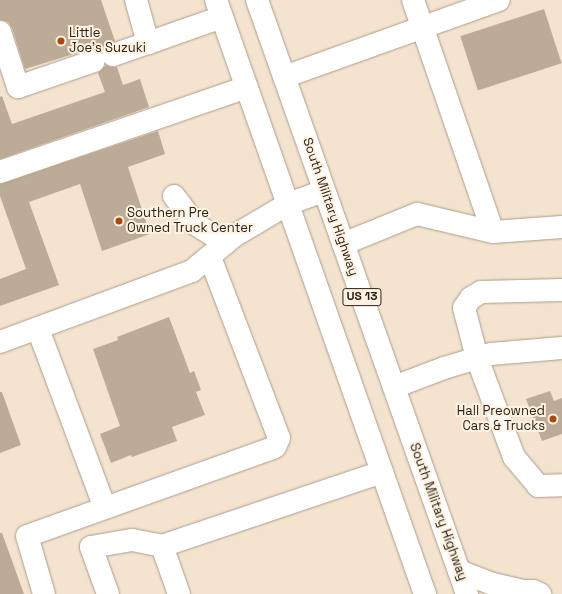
<!DOCTYPE html>
<html>
<head>
<meta charset="utf-8">
<style>
	body { margin:0 }
	#map { position:relative; width:562px; height:594px; overflow:hidden; background:#f4e4cf; font-family:"Space Grotesk",sans-serif }
	div>[style] { position:absolute }
	[style*='--x'] { left:calc(var(--x)*1px); top:calc(var(--y)*1px); width:calc(var(--w)*1px); rotate:calc(var(--a)*1deg) }
	.building>* { inset:0; background:#bcac97; transform-origin:0 0 }
	.roads { filter:drop-shadow(0 0 1px #ac9d89) drop-shadow(0 0 1px #ac9d89) }
	.minor>* { height:22px; margin:-11px; padding:0 11px; transform-origin:11px; border-radius:11px; background:#fff }
	.major>* { height:22px; margin:-11px; padding:0 11px; transform-origin:11px; border-radius:11px; background:#fff }
	.dots>* { width:11px; height:11px; translate:-50% -50%; box-sizing:border-box; border:2px solid #fff2e1; border-radius:50% }
	span { translate:-50% -50%; white-space:nowrap; text-align:center; line-height:1.15; -webkit-text-stroke:4px #fff2e1; paint-order:stroke }
	.shield-label span { padding:1px 3px; background:#fff2e1; border:1px solid; border-radius:3px; -webkit-text-stroke-width:0 }
	.shield-label { font-size:12px; color:#29231b; font-weight:700 }
	.poi-label { font-size:13px; color:#29231b }
	.left { translate:0 -50%; text-align:left }
	.right { translate:-100% -50%; text-align:right }
	.street-label { font-size:13px; color:#29231b }
</style>
</head>
<body>
<div id="map">
	<div class="building">
		<i style="clip-path:polygon(0 0,101px 0,115px 41px,104px 47px,101px 51px,96px 49px,90px 49px,25px 69px,12px 28px,8px 22px,0 20px)"></i>
		<i style="left:544px;top:9px;width:57px;height:88px;rotate:72deg"></i>
		<i style="clip-path:polygon(106px 65px,111px 67px,117px 67px,123px 85px,140px 79px,149px 107px,0 159px,0 97px,2px 96px,12px 124px,105px 92px,98px 73px)"></i>
		<i style="clip-path:polygon(158px 131px,165px 154px,128px 167px,150px 234px,102px 251px,80px 184px,29px 202px,59px 285px,0 306px,0 279px,26px 269px,0 196px,0 184px)"></i>
		<i style="clip-path:polygon(169px 317px,190px 373px,194px 371px,201px 390px,196px 392px,205px 415px,172px 427px,177px 441px,132px 457px,131px 455px,111px 463px,100px 434px,120px 426px,93px 349px,118px 340px,117px 337px)"></i>
		<i style="clip-path:polygon(550px 391px,554px 401px,562px 398px,562px 434px,542px 441px,526px 399px)"></i>
		<i style="clip-path:polygon(0 392px,2px 392px,21px 445px,0 453px)"></i>
		<i style="clip-path:polygon(0 533px,2px 533px,24px 594px,0 594px)"></i>
	</div>
	<div class="roads">
		<div class="minor">
			<i style="--x:136;--y:0;--w:45;--a:74.4"></i>
			<i style="--x:148;--y:43;--w:78;--a:-19.4"></i>
			<i style="--x:413;--y:0;--w:245;--a:71"></i>
			<i style="--x:0;--y:32;--w:58;--a:71.9"></i>
			<i style="--x:18;--y:87;--w:80;--a:-18.9"></i>
			<i style="--x:113;--y:55;--w:37;--a:-19"></i>
			<i style="--x:284;--y:77;--w:228;--a:-19.7"></i>
			<i style="--x:0;--y:172;--w:261;--a:-19"></i>
			<i style="--x:174;--y:196;--w:35;--a:53"></i>
			<i style="--x:195;--y:224;--w:36;--a:32"></i>
			<i style="--x:343;--y:244;--w:80;--a:-22.1"></i>
			<i style="--x:417;--y:214;--w:78;--a:13.3"></i>
			<i style="--x:493;--y:232;--w:69;--a:-4.1"></i>
			<i style="--x:562;--y:290;--w:81;--a:178.6"></i>
			<i style="--x:481;--y:292;--w:12;--a:149"></i>
			<i style="--x:471;--y:298;--w:12;--a:125"></i>
			<i style="--x:464;--y:308;--w:52;--a:75.4"></i>
			<i style="--x:477;--y:358;--w:106;--a:69.5"></i>
			<i style="--x:514;--y:457;--w:38;--a:50"></i>
			<i style="--x:538;--y:486;--w:24;--a:-2"></i>
			<i style="--x:38;--y:329;--w:191;--a:69.5"></i>
			<i style="--x:0;--y:342;--w:205;--a:-20.3"></i>
			<i style="--x:192;--y:271;--w:55;--a:-39.8"></i>
			<i style="--x:234;--y:236;--w:63;--a:-30.7"></i>
			<i style="--x:288;--y:204;--w:38;--a:-20"></i>
			<i style="--x:394;--y:387;--w:53;--a:-20.8"></i>
			<i style="--x:444;--y:368;--w:49;--a:-16.6"></i>
			<i style="--x:491;--y:354;--w:71;--a:-4.8"></i>
			<i style="--x:162;--y:546;--w:51;--a:70.5"></i>
			<i style="--x:459;--y:571;--w:36;--a:21"></i>
			<i style="--x:493;--y:584;--w:31;--a:13"></i>
			<i style="--x:523;--y:591;--w:10;--a:0"></i>
			<i style="--x:533;--y:591;--w:8;--a:23"></i>
			<i style="--x:44;--y:594;--w:60;--a:-106.3"></i>
			<i style="--x:27;--y:536;--w:263;--a:-19.7"></i>
			<i style="--x:275;--y:447;--w:10;--a:-66"></i>
			<i style="--x:279;--y:438;--w:194;--a:-110.9"></i>
			<i style="--x:108;--y:594;--w:50;--a:-109.9"></i>
			<i style="--x:91;--y:547;--w:42;--a:-9.7"></i>
			<i style="--x:132;--y:540;--w:31;--a:11"></i>
			<i style="--x:162;--y:546;--w:232;--a:-18.6"></i>
		</div>
		<div class="major">
			<i style="--x:216;--y:0;--w:630;--a:70.62"></i>
			<i style="--x:257;--y:0;--w:630;--a:70.53"></i>
		</div>
	</div>
	<div class="dots">
		<i style="left:61px;top:41px;background:#ab4711"></i>
		<i style="left:119px;top:221px;background:#ab4711"></i>
		<i style="left:553px;top:419px;background:#ab4711"></i>
	</div>
	<div class="shield-label">
		<span style="left:362px;top:297px">US 13</span>
	</div>
	<div class="poi-label">
		<span class="left" style="left:69px;top:41px">Little<br>Joe's Suzuki</span>
		<span class="left" style="left:127px;top:221px">Southern Pre<br>Owned Truck Center</span>
		<span class="right" style="left:545px;top:419px">Hall Preowned<br>Cars &amp; Trucks</span>
	</div>
	<div class="street-label">
		<span style="left:330px;top:207px;rotate:71deg">South Military Highway</span>
		<span style="left:438px;top:512px;rotate:70deg">South Military Highway</span>
	</div>
</div>
</body>
</html>
